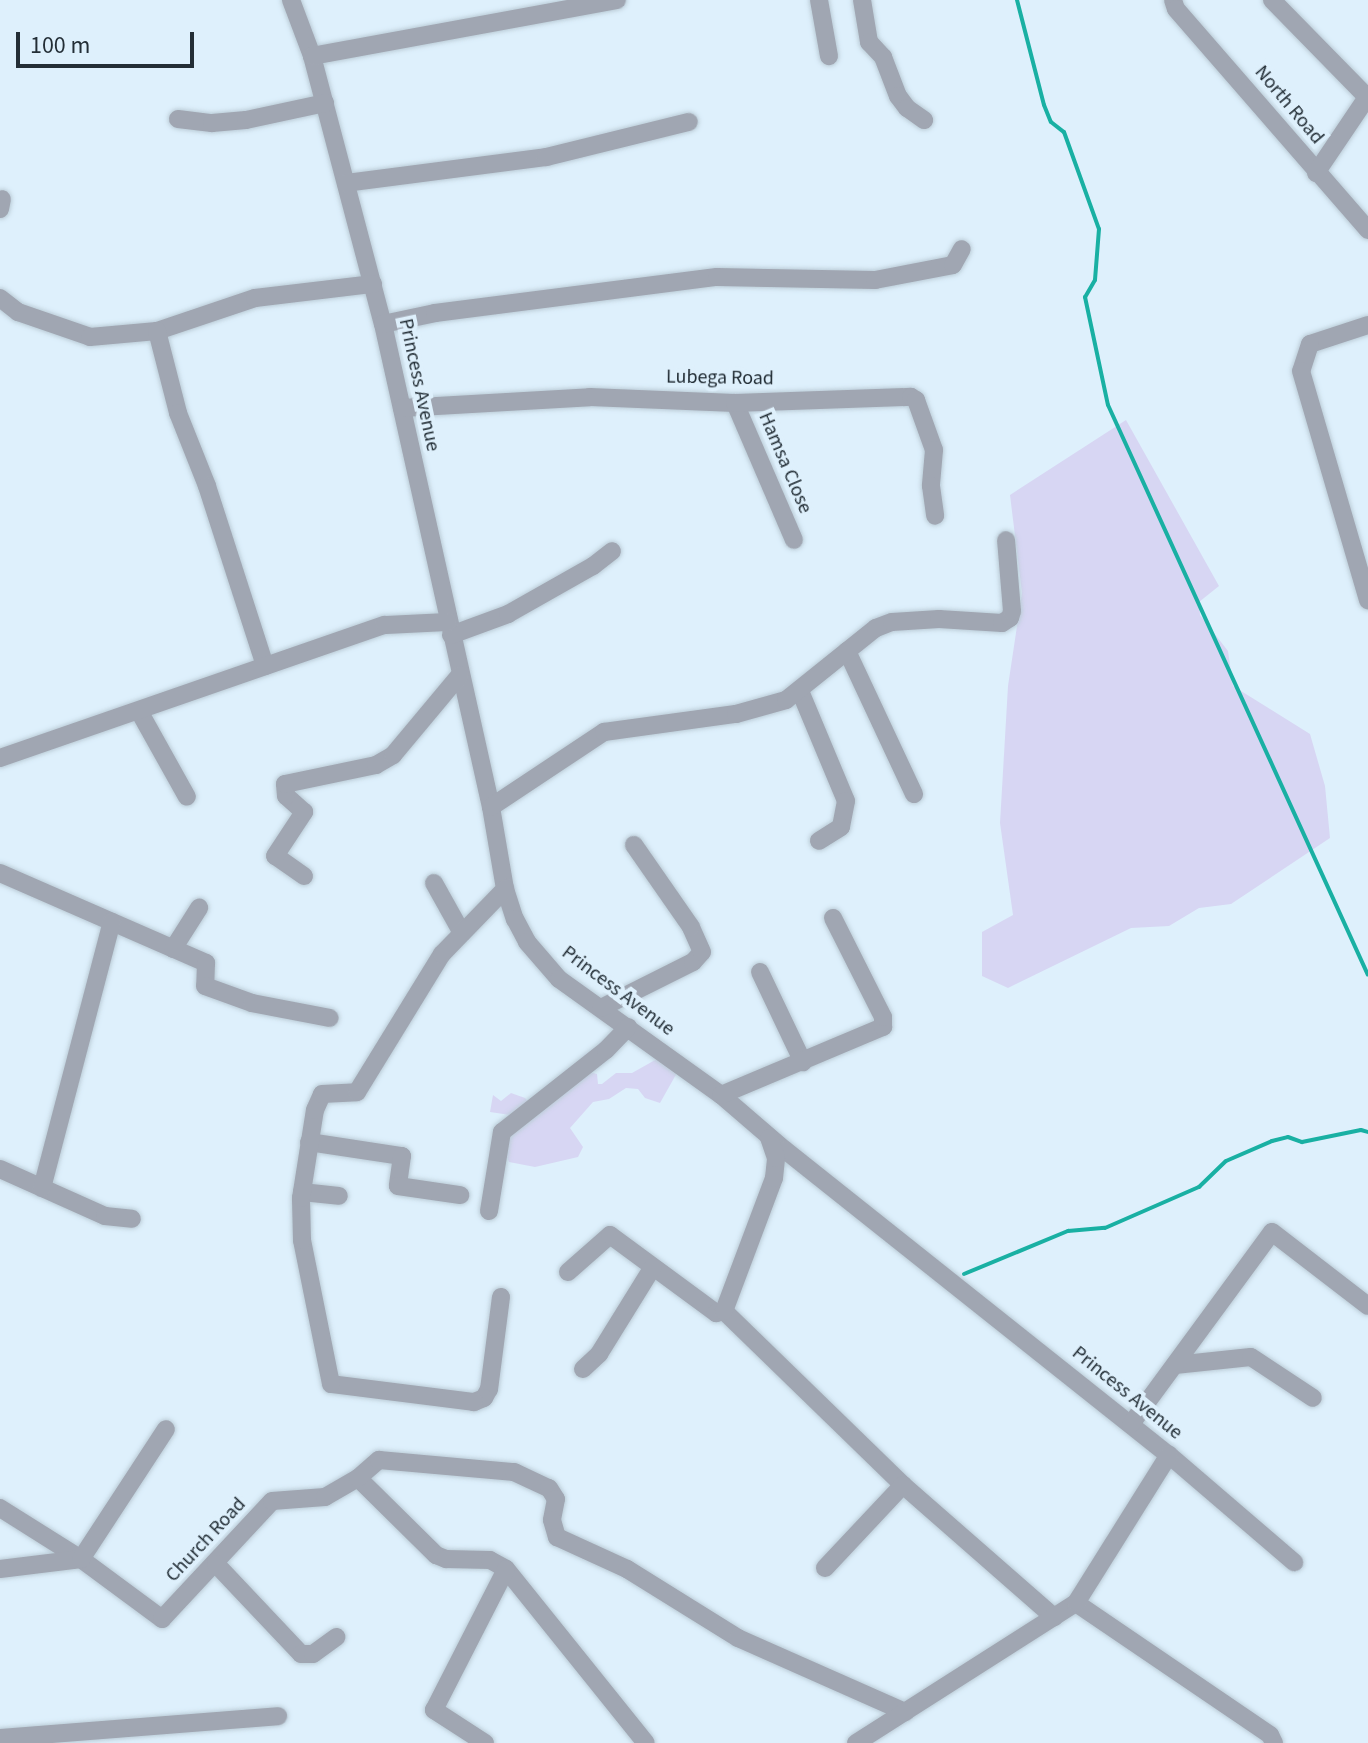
<!DOCTYPE html>
<html>
<head>
<meta charset="utf-8">
<style>
	body { margin:0 }
	#map { position:relative; width:1368px; height:1743px; overflow:hidden; background:#def0fc; font-family:"Source Sans 3",sans-serif }
	div>[style] { position:absolute }
	[style*='--x'] { left:calc(var(--x)*1px); top:calc(var(--y)*1px); width:calc(var(--w)*1px); rotate:calc(var(--a)*1deg) }
	.green>* { inset:0; background:#d7d6f3 }
	.stream>* { height:4px; margin:-2px; padding:0 2px; transform-origin:2px; border-radius:2px; background:#19b0a3 }
	.roads { filter:drop-shadow(0 0 2px #bccdd8) drop-shadow(0 0 2px #bccdd8) }
	.minor>* { height:18px; margin:-9px; padding:0 9px; transform-origin:9px; border-radius:9px; background:#a0a6b2 }
	span { translate:-50% -50%; white-space:nowrap; text-align:center; line-height:1.15; -webkit-text-stroke:8px #def0fc; paint-order:stroke }
	.street-label { font-size:20px; color:#232e36 }
	.scale { position:absolute; left:16px; top:32px; width:178px; height:36px; box-sizing:border-box; border:4px solid #232e36; border-top:0; padding-left:10px; font-size:24px; line-height:28px; white-space:nowrap; color:#232e36; -webkit-text-stroke:6px #def0fc; paint-order:stroke }
</style>
</head>
<body>
<div id="map">
	<div class="green">
		<i style="clip-path:polygon(1126px 420px,1219px 586px,1199px 602px,1200px 615px,1228px 651px,1233px 686px,1310px 734px,1325px 786px,1330px 838px,1231px 904px,1199px 908px,1169px 926px,1131px 928px,1008px 988px,982px 976px,982px 932px,1013px 915px,1000px 823px,1008px 686px,1022px 593px,1010px 495px)"></i>
		<i style="clip-path:polygon(664px 1055px,678px 1071px,660px 1103px,645px 1098px,638px 1089px,626px 1088px,609px 1099px,593px 1102px,570px 1128px,583px 1147px,578px 1157px,535px 1167px,509px 1162px,504px 1150px,510px 1115px,490px 1112px,493px 1095px,501px 1101px,511px 1093px,525px 1098px,531px 1105px,589px 1072px,597px 1074px,598px 1084px,602px 1084px,616px 1073px,632px 1073px)"></i>
	</div>
	<div class="stream">
		<i style="--x:1017;--y:0;--w:108;--a:75.6"></i>
		<i style="--x:1044;--y:105;--w:18;--a:68"></i>
		<i style="--x:1051;--y:122;--w:16;--a:38"></i>
		<i style="--x:1064;--y:132;--w:103;--a:70.2"></i>
		<i style="--x:1099;--y:229;--w:51;--a:94.5"></i>
		<i style="--x:1095;--y:280;--w:20;--a:120"></i>
		<i style="--x:1085;--y:297;--w:110;--a:78"></i>
		<i style="--x:1108;--y:405;--w:626;--a:65.48"></i>
		<i style="--x:964;--y:1274;--w:113;--a:-22.5"></i>
		<i style="--x:1068;--y:1231;--w:37;--a:-5"></i>
		<i style="--x:1105;--y:1228;--w:103;--a:-23.6"></i>
		<i style="--x:1199;--y:1187;--w:37;--a:-44"></i>
		<i style="--x:1226;--y:1161;--w:50;--a:-23.5"></i>
		<i style="--x:1272;--y:1141;--w:16;--a:-14"></i>
		<i style="--x:1288;--y:1137;--w:15;--a:20"></i>
		<i style="--x:1302;--y:1142;--w:60;--a:-11.5"></i>
		<i style="--x:1361;--y:1130;--w:7;--a:16"></i>
	</div>
	<div class="roads">
		<div class="minor">
			<i style="--x:291;--y:0;--w:60;--a:69.4"></i>
			<i style="--x:312;--y:56;--w:277;--a:75.2"></i>
			<i style="--x:383;--y:324;--w:495;--a:77.4"></i>
			<i style="--x:491;--y:807;--w:83;--a:80.3"></i>
			<i style="--x:505;--y:889;--w:32;--a:72"></i>
			<i style="--x:515;--y:919;--w:26;--a:62"></i>
			<i style="--x:527;--y:942;--w:49;--a:49.1"></i>
			<i style="--x:559;--y:979;--w:199;--a:35.6"></i>
			<i style="--x:721;--y:1095;--w:84;--a:40.7"></i>
			<i style="--x:785;--y:1150;--w:490;--a:38.5"></i>
			<i style="--x:1169;--y:1455;--w:165;--a:40.6"></i>
			<i style="--x:819;--y:0;--w:57;--a:79.9"></i>
			<i style="--x:862;--y:0;--w:43;--a:80.5"></i>
			<i style="--x:869;--y:42;--w:21;--a:47"></i>
			<i style="--x:883;--y:57;--w:42;--a:69"></i>
			<i style="--x:898;--y:96;--w:15;--a:53"></i>
			<i style="--x:907;--y:108;--w:21;--a:35"></i>
			<i style="--x:1173;--y:0;--w:9;--a:72"></i>
			<i style="--x:1176;--y:9;--w:293;--a:49"></i>
			<i style="--x:1272;--y:0;--w:137;--a:45.6"></i>
			<i style="--x:312;--y:56;--w:310;--a:-10.4"></i>
			<i style="--x:178;--y:119;--w:34;--a:7"></i>
			<i style="--x:212;--y:123;--w:34;--a:-5"></i>
			<i style="--x:246;--y:120;--w:81;--a:-12.1"></i>
			<i style="--x:1316;--y:173;--w:93;--a:-56"></i>
			<i style="--x:346;--y:183;--w:202;--a:-7.4"></i>
			<i style="--x:546;--y:157;--w:147;--a:-13.8"></i>
			<i style="--x:0;--y:209;--w:10;--a:-79"></i>
			<i style="--x:0;--y:298;--w:23;--a:38"></i>
			<i style="--x:18;--y:312;--w:76;--a:19.1"></i>
			<i style="--x:90;--y:337;--w:67;--a:-5.1"></i>
			<i style="--x:157;--y:331;--w:103;--a:-18.6"></i>
			<i style="--x:255;--y:298;--w:119;--a:-6.8"></i>
			<i style="--x:383;--y:324;--w:53;--a:-11.9"></i>
			<i style="--x:435;--y:313;--w:284;--a:-7.3"></i>
			<i style="--x:717;--y:277;--w:158;--a:1.1"></i>
			<i style="--x:875;--y:280;--w:79;--a:-10.9"></i>
			<i style="--x:953;--y:265;--w:18;--a:-61"></i>
			<i style="--x:1368;--y:325;--w:61;--a:161.9"></i>
			<i style="--x:1310;--y:344;--w:28;--a:108"></i>
			<i style="--x:1301;--y:371;--w:239;--a:73.7"></i>
			<i style="--x:157;--y:331;--w:85;--a:75.6"></i>
			<i style="--x:178;--y:413;--w:79;--a:68.3"></i>
			<i style="--x:207;--y:486;--w:189;--a:72.1"></i>
			<i style="--x:735;--y:403;--w:149;--a:66.7"></i>
			<i style="--x:402;--y:408;--w:188;--a:-3.3"></i>
			<i style="--x:590;--y:397;--w:145;--a:2.4"></i>
			<i style="--x:735;--y:403;--w:176;--a:-2"></i>
			<i style="--x:911;--y:397;--w:6;--a:31"></i>
			<i style="--x:916;--y:400;--w:53;--a:70.2"></i>
			<i style="--x:934;--y:450;--w:36;--a:95"></i>
			<i style="--x:931;--y:486;--w:30;--a:82"></i>
			<i style="--x:451;--y:635;--w:61;--a:-20.2"></i>
			<i style="--x:508;--y:614;--w:98;--a:-29.5"></i>
			<i style="--x:593;--y:566;--w:24;--a:-38"></i>
			<i style="--x:847;--y:651;--w:158;--a:64.9"></i>
			<i style="--x:800;--y:691;--w:119;--a:67.3"></i>
			<i style="--x:846;--y:801;--w:26;--a:101"></i>
			<i style="--x:841;--y:827;--w:26;--a:148"></i>
			<i style="--x:139;--y:711;--w:98;--a:60.8"></i>
			<i style="--x:0;--y:758;--w:407;--a:-19.1"></i>
			<i style="--x:385;--y:625;--w:63;--a:-2.7"></i>
			<i style="--x:491;--y:807;--w:136;--a:-33.6"></i>
			<i style="--x:604;--y:732;--w:133;--a:-7.8"></i>
			<i style="--x:736;--y:714;--w:52;--a:-15.6"></i>
			<i style="--x:786;--y:700;--w:115;--a:-38.7"></i>
			<i style="--x:876;--y:628;--w:17;--a:-21"></i>
			<i style="--x:892;--y:622;--w:47;--a:-3.7"></i>
			<i style="--x:939;--y:619;--w:63;--a:3.6"></i>
			<i style="--x:1002;--y:623;--w:9;--a:-32"></i>
			<i style="--x:1010;--y:618;--w:7;--a:-74"></i>
			<i style="--x:1012;--y:611;--w:71;--a:-94.8"></i>
			<i style="--x:0;--y:873;--w:225;--a:23.6"></i>
			<i style="--x:206;--y:963;--w:23;--a:92"></i>
			<i style="--x:205;--y:986;--w:50;--a:19.9"></i>
			<i style="--x:252;--y:1003;--w:79;--a:10.9"></i>
			<i style="--x:304;--y:876;--w:35;--a:-145"></i>
			<i style="--x:275;--y:856;--w:53;--a:-56.6"></i>
			<i style="--x:304;--y:812;--w:24;--a:-138"></i>
			<i style="--x:286;--y:796;--w:12;--a:-95"></i>
			<i style="--x:285;--y:784;--w:93;--a:-11.8"></i>
			<i style="--x:376;--y:765;--w:20;--a:-30"></i>
			<i style="--x:393;--y:755;--w:104;--a:-50.1"></i>
			<i style="--x:434;--y:883;--w:57;--a:60.8"></i>
			<i style="--x:173;--y:949;--w:49;--a:-57.6"></i>
			<i style="--x:760;--y:972;--w:100;--a:64.5"></i>
			<i style="--x:601;--y:1008;--w:103;--a:-26.6"></i>
			<i style="--x:693;--y:962;--w:13;--a:-48"></i>
			<i style="--x:702;--y:952;--w:27;--a:-114"></i>
			<i style="--x:691;--y:927;--w:100;--a:-124.8"></i>
			<i style="--x:721;--y:1095;--w:176;--a:-22.8"></i>
			<i style="--x:883;--y:1027;--w:10;--a:-90"></i>
			<i style="--x:883;--y:1017;--w:111;--a:-116.8"></i>
			<i style="--x:309;--y:1142;--w:94;--a:8.6"></i>
			<i style="--x:402;--y:1156;--w:30;--a:98"></i>
			<i style="--x:398;--y:1186;--w:63;--a:8.3"></i>
			<i style="--x:0;--y:1169;--w:115;--a:24.1"></i>
			<i style="--x:105;--y:1216;--w:27;--a:6"></i>
			<i style="--x:42;--y:1188;--w:275;--a:-75.3"></i>
			<i style="--x:302;--y:1192;--w:37;--a:6"></i>
			<i style="--x:489;--y:1211;--w:80;--a:-80.7"></i>
			<i style="--x:502;--y:1132;--w:132;--a:-38.3"></i>
			<i style="--x:606;--y:1050;--w:32;--a:-46"></i>
			<i style="--x:568;--y:1272;--w:56;--a:-41.4"></i>
			<i style="--x:610;--y:1235;--w:132;--a:36.3"></i>
			<i style="--x:716;--y:1313;--w:8;--a:-14"></i>
			<i style="--x:724;--y:1311;--w:250;--a:44.2"></i>
			<i style="--x:903;--y:1485;--w:201;--a:41.2"></i>
			<i style="--x:501;--y:1297;--w:93;--a:97.4"></i>
			<i style="--x:489;--y:1389;--w:10;--a:119"></i>
			<i style="--x:484;--y:1398;--w:11;--a:158"></i>
			<i style="--x:474;--y:1402;--w:144;--a:-172.8"></i>
			<i style="--x:331;--y:1384;--w:147;--a:-101.4"></i>
			<i style="--x:302;--y:1240;--w:42;--a:-91.4"></i>
			<i style="--x:301;--y:1198;--w:89;--a:-81"></i>
			<i style="--x:315;--y:1110;--w:17;--a:-66"></i>
			<i style="--x:322;--y:1094;--w:35;--a:-3"></i>
			<i style="--x:357;--y:1092;--w:162;--a:-58.4"></i>
			<i style="--x:442;--y:954;--w:91;--a:-45.9"></i>
			<i style="--x:724;--y:1311;--w:142;--a:-69.4"></i>
			<i style="--x:774;--y:1178;--w:20;--a:-84"></i>
			<i style="--x:776;--y:1158;--w:21;--a:-109"></i>
			<i style="--x:1175;--y:1365;--w:76;--a:-6"></i>
			<i style="--x:1251;--y:1357;--w:74;--a:33.5"></i>
			<i style="--x:583;--y:1369;--w:22;--a:-43"></i>
			<i style="--x:599;--y:1354;--w:102;--a:-58.2"></i>
			<i style="--x:1131;--y:1424;--w:238;--a:-53.7"></i>
			<i style="--x:1272;--y:1232;--w:121;--a:37.6"></i>
			<i style="--x:358;--y:1478;--w:110;--a:44.6"></i>
			<i style="--x:436;--y:1555;--w:11;--a:22"></i>
			<i style="--x:446;--y:1559;--w:44;--a:1.3"></i>
			<i style="--x:490;--y:1560;--w:18;--a:29"></i>
			<i style="--x:506;--y:1569;--w:223;--a:51.2"></i>
			<i style="--x:0;--y:1508;--w:96;--a:32.2"></i>
			<i style="--x:81;--y:1559;--w:101;--a:36.5"></i>
			<i style="--x:162;--y:1619;--w:161;--a:-47"></i>
			<i style="--x:272;--y:1501;--w:53;--a:-4.3"></i>
			<i style="--x:325;--y:1497;--w:38;--a:-30"></i>
			<i style="--x:358;--y:1478;--w:28;--a:-41"></i>
			<i style="--x:379;--y:1460;--w:136;--a:5.1"></i>
			<i style="--x:514;--y:1472;--w:38;--a:25"></i>
			<i style="--x:549;--y:1488;--w:13;--a:58"></i>
			<i style="--x:556;--y:1499;--w:21;--a:101"></i>
			<i style="--x:552;--y:1520;--w:18;--a:74"></i>
			<i style="--x:557;--y:1537;--w:77;--a:24.6"></i>
			<i style="--x:627;--y:1569;--w:131;--a:31.9"></i>
			<i style="--x:738;--y:1638;--w:183;--a:23.9"></i>
			<i style="--x:216;--y:1564;--w:124;--a:46.6"></i>
			<i style="--x:301;--y:1654;--w:12;--a:0"></i>
			<i style="--x:313;--y:1654;--w:29;--a:-36"></i>
			<i style="--x:825;--y:1568;--w:114;--a:-46.8"></i>
			<i style="--x:0;--y:1569;--w:82;--a:-7"></i>
			<i style="--x:81;--y:1559;--w:155;--a:-56.8"></i>
			<i style="--x:1076;--y:1603;--w:235;--a:34.2"></i>
			<i style="--x:1270;--y:1735;--w:9;--a:63"></i>
			<i style="--x:0;--y:1738;--w:279;--a:-4.5"></i>
			<i style="--x:485;--y:1743;--w:61;--a:-147.1"></i>
			<i style="--x:434;--y:1710;--w:158;--a:-62.9"></i>
			<i style="--x:856;--y:1743;--w:261;--a:-32.5"></i>
			<i style="--x:1076;--y:1603;--w:175;--a:-57.9"></i>
		</div>
	</div>
	<div class="street-label">
		<span style="left:1289px;top:105px;rotate:50deg">North Road</span>
		<span style="left:720px;top:378px;rotate:1deg">Lubega Road</span>
		<span style="left:419px;top:385px;rotate:78deg">Princess Avenue</span>
		<span style="left:785px;top:463px;rotate:67deg">Hamsa Close</span>
		<span style="left:618px;top:991px;rotate:37deg">Princess Avenue</span>
		<span style="left:1127px;top:1393px;rotate:39deg">Princess Avenue</span>
		<span style="left:206px;top:1540px;rotate:-47deg">Church Road</span>
	</div>
	<div class="scale">100 m</div>
</div>
</body>
</html>
